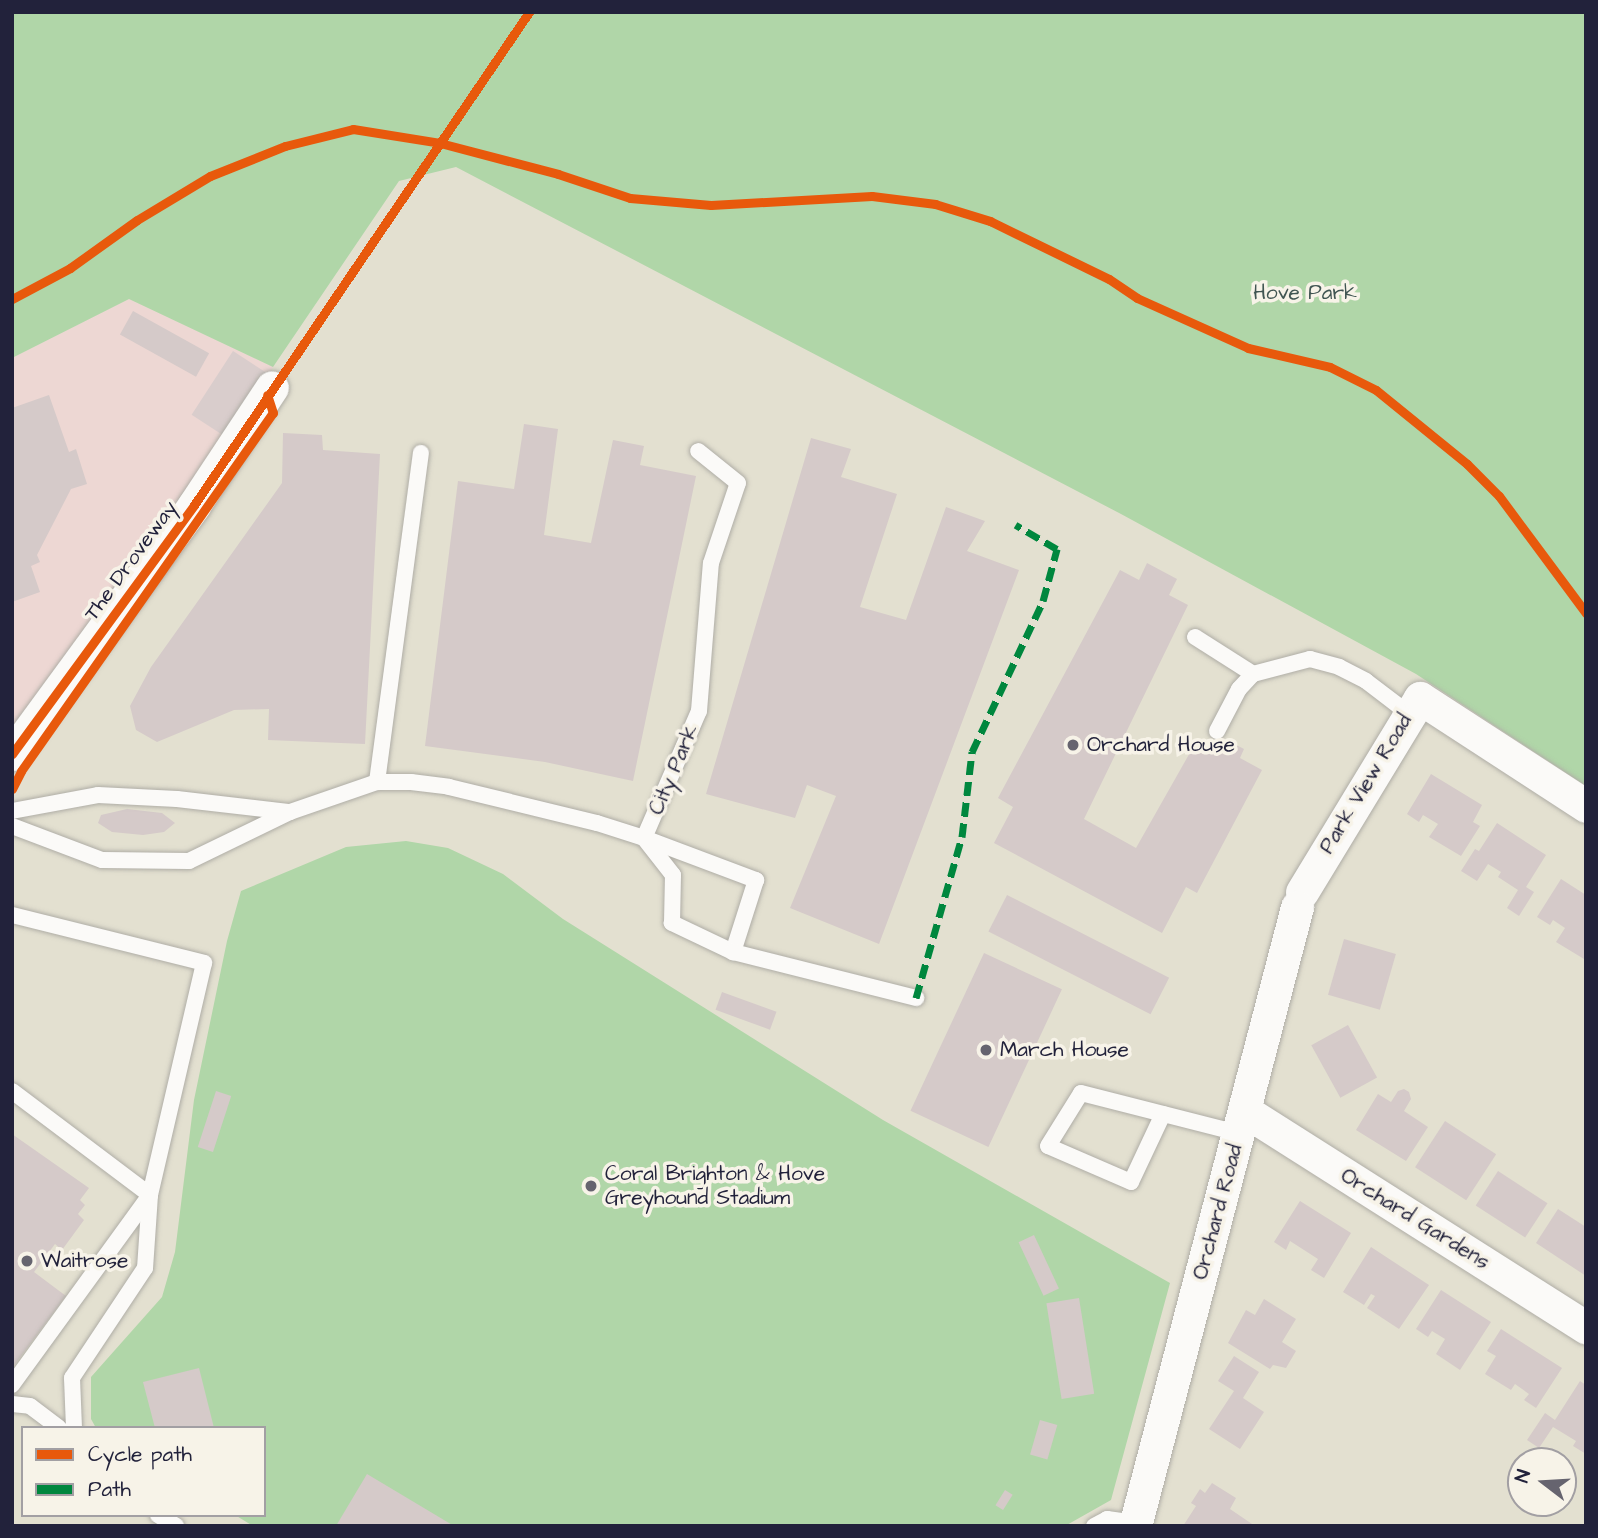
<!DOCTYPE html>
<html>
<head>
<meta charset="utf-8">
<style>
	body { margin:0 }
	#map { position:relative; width:1598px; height:1538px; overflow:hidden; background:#e3e0d0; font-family:"Architects Daughter",sans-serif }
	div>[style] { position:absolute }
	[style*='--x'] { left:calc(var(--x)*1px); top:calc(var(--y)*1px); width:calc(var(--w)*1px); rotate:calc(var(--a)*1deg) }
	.built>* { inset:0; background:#edd7d3 }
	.industrial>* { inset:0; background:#d9cdcc; transform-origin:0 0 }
	.green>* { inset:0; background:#b0d6a8 }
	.building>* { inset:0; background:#d5cac9; transform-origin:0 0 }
	.roads { filter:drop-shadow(0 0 2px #afada6) drop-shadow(0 0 2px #afada6) }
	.lane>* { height:16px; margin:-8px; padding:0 8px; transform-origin:8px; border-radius:8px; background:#fbfaf8 }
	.street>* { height:33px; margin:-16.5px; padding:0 16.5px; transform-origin:16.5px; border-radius:16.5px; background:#fbfaf8 }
	.quiet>* { height:7px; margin-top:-3.5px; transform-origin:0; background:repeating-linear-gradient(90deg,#00873e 0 14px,transparent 0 21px) }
	.cycleway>* { height:9px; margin:-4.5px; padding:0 4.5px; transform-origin:4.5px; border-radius:4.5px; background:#e8590c }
	.dots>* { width:19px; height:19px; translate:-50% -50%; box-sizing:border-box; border:4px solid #f7f3e8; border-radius:50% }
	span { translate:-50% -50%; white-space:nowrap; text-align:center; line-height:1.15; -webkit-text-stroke:7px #f7f3e8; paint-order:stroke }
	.park-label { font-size:21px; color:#405552 }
	.street-label { font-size:21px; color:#22223b }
	.poi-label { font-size:21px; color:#22223b }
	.left { translate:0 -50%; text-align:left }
	.frame { position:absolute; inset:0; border:14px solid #22223b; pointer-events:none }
	.legend { position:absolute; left:21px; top:1426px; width:245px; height:91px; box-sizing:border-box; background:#f7f3e8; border:2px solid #a29fa3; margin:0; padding:9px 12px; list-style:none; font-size:21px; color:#22223b }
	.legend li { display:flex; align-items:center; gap:14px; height:35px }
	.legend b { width:35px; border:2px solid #a29fa3 }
	.north { position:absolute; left:1507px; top:1447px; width:70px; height:70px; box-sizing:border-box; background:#f7f3e8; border:2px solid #a29fa3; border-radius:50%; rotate:287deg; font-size:19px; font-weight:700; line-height:28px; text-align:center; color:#22223b }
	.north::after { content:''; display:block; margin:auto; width:24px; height:32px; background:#66646f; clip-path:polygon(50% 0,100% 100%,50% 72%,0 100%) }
</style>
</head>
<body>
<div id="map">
	<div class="built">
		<i style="clip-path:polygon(129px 299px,273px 367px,12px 740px,12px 358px)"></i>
	</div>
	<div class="industrial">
		<i style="left:233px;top:351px;width:43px;height:76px;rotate:33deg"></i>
	</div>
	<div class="green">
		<i style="clip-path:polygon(12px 12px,1586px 12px,1586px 786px,1416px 674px,1121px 514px,456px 167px,399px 181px,273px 367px,129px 299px,12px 358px)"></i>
		<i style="clip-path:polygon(406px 841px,448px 848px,503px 874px,563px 919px,883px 1120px,1170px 1283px,1111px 1500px,1065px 1526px,253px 1526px,235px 1515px,264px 1515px,264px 1428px,96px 1428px,91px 1419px,91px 1377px,162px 1297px,175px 1252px,194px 1100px,227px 941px,241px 891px,346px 847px)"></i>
	</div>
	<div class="building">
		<i style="left:133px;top:311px;width:87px;height:27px;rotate:29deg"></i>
		<i style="clip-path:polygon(49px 395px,69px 452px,76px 449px,87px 484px,71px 489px,37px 555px,40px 562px,31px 566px,40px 592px,12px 602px,12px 408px)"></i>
		<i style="clip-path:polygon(524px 424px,558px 429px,544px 535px,591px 543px,613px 440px,644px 446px,640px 465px,696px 476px,633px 781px,545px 762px,425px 746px,458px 481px,514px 489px)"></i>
		<i style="clip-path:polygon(283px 433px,322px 435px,323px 450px,380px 454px,365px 744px,268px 740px,269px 709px,234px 710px,157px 742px,136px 730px,130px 706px,151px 667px,282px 483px)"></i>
		<i style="clip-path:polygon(811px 438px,851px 449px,841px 477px,897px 494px,860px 607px,906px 620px,946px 507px,985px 521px,967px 551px,1019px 570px,879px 944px,790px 908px,836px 796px,807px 785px,795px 818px,706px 794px)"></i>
		<i style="clip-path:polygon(1147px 563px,1177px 579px,1169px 595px,1188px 605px,1084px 819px,1136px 848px,1196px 742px,1215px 752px,1223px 738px,1244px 749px,1240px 758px,1262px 770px,1197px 893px,1186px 887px,1162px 933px,994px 843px,1013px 807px,998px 798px,1120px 570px,1139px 580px)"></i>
		<i style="clip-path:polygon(1431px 774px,1482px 805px,1473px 822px,1480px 826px,1461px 856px,1429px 837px,1438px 824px,1423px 815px,1419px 822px,1407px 814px)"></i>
		<i style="clip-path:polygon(127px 809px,162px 813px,175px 823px,164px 832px,143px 835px,112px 832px,98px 823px,101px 815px)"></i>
		<i style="clip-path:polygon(1497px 823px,1546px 855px,1526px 887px,1534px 892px,1519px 916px,1507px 908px,1518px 890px,1498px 877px,1501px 872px,1488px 864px,1477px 881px,1461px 871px,1475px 849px,1479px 851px)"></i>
		<i style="clip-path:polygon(1561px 879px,1586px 895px,1584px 959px,1556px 942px,1565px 928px,1553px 920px,1550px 925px,1537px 917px)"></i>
		<i style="left:1007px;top:895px;width:182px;height:41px;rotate:27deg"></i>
		<i style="left:1344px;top:939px;width:54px;height:58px;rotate:16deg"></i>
		<i style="left:984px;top:953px;width:86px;height:174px;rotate:25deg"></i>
		<i style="left:722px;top:992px;width:58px;height:19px;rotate:20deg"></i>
		<i style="left:1348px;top:1025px;width:60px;height:42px;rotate:61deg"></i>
		<i style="clip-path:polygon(1404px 1089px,1409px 1092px,1411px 1099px,1404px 1111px,1428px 1127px,1406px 1161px,1356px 1130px,1378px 1094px,1391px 1102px,1398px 1091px)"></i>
		<i style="left:216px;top:1091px;width:16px;height:59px;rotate:18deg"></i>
		<i style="left:1445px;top:1121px;width:61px;height:55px;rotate:33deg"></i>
		<i style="clip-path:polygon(12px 1134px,89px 1188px,80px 1200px,85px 1205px,78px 1214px,84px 1220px,62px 1250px,55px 1244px,34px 1272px,66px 1296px,12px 1368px)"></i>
		<i style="left:1498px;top:1171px;width:59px;height:41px;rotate:33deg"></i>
		<i style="clip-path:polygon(1300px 1201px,1351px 1233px,1324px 1278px,1311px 1270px,1318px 1259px,1290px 1241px,1286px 1250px,1274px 1242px)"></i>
		<i style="clip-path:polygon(1558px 1209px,1586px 1227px,1586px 1276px,1536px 1243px)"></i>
		<i style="left:1034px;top:1235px;width:59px;height:17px;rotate:65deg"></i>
		<i style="clip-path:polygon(1371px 1247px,1429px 1285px,1399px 1329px,1367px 1308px,1375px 1296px,1371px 1294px,1364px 1305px,1343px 1292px)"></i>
		<i style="clip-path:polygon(1441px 1290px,1491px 1322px,1460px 1370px,1436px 1354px,1445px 1339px,1432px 1331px,1428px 1337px,1416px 1329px)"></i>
		<i style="left:1079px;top:1298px;width:97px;height:33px;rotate:81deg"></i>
		<i style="clip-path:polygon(1264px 1299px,1296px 1319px,1282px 1342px,1296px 1351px,1286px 1368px,1273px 1365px,1270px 1369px,1228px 1343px,1246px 1310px,1255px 1315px)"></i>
		<i style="clip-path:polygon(1501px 1329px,1562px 1368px,1536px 1408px,1524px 1400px,1529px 1394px,1515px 1384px,1511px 1390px,1485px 1374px,1496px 1356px,1487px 1351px)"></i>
		<i style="clip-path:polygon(1234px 1356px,1259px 1372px,1243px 1398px,1264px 1412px,1240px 1449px,1209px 1429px,1234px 1391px,1218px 1381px)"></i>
		<i style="clip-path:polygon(199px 1368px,214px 1428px,155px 1428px,143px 1382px)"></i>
		<i style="clip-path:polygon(1580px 1381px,1586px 1385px,1586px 1454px,1573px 1446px,1576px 1441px,1553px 1427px,1539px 1448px,1527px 1440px,1545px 1413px,1555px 1420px)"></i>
		<i style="left:1040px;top:1420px;width:18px;height:36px;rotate:16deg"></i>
		<i style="clip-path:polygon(367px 1474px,454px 1526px,336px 1526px)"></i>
		<i style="clip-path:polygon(1212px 1483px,1236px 1498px,1230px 1509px,1255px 1526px,1183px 1526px,1196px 1506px,1191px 1503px,1200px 1489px,1205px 1493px)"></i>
		<i style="left:1005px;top:1490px;width:9px;height:18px;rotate:32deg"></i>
	</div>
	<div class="roads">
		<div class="lane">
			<i style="--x:1195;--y:637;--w:69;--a:32.5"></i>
			<i style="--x:1253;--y:674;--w:59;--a:-14.7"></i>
			<i style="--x:1310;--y:659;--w:30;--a:15"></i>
			<i style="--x:1339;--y:667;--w:30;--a:27"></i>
			<i style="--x:1366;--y:681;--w:53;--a:37.3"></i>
			<i style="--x:1217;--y:731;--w:47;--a:-62.4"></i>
			<i style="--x:1239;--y:689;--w:21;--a:-47"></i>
			<i style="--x:377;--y:782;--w:332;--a:-82.4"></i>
			<i style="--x:12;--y:811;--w:87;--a:-10.5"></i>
			<i style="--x:98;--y:795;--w:79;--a:2.9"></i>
			<i style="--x:177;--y:799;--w:114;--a:6.6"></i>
			<i style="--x:12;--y:826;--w:96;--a:20.7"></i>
			<i style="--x:102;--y:860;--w:87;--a:0.7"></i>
			<i style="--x:189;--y:861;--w:112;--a:-25.9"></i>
			<i style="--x:290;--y:812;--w:92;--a:-19"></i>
			<i style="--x:377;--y:782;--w:34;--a:0"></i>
			<i style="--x:411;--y:782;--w:38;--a:7"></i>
			<i style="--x:449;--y:787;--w:152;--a:13.7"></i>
			<i style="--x:597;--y:823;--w:49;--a:17.7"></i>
			<i style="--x:644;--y:838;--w:120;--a:20.6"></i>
			<i style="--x:756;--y:880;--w:76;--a:107.7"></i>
			<i style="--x:733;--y:952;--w:68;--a:-154.6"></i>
			<i style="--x:672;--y:923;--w:48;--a:-88.8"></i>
			<i style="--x:673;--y:875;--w:47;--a:-128.1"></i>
			<i style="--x:644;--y:838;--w:138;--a:-66.6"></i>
			<i style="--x:699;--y:711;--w:148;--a:-85.4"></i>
			<i style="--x:711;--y:563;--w:84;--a:-71.4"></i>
			<i style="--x:738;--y:483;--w:51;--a:-141.3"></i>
			<i style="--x:12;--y:915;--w:198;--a:14"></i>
			<i style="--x:204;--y:963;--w:238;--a:103.1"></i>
			<i style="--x:150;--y:1195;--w:73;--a:93.9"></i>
			<i style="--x:145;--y:1268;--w:132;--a:123.6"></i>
			<i style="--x:72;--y:1378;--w:50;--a:87.7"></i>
			<i style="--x:733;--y:952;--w:189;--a:14.1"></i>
			<i style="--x:12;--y:1091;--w:173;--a:37"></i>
			<i style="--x:150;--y:1195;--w:235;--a:126"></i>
			<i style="--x:1163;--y:1114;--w:75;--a:115.2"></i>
			<i style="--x:1131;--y:1182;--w:90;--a:-156.6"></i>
			<i style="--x:1048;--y:1146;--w:62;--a:-58.1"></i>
			<i style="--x:1081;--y:1093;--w:162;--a:14.3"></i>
			<i style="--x:12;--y:1404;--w:18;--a:6"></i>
			<i style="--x:30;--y:1406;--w:36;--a:37"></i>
			<i style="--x:158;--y:1515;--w:21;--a:31"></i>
			<i style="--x:1094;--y:1526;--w:15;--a:-28"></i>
			<i style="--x:1107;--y:1519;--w:29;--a:8"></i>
		</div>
		<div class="street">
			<i style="--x:12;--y:754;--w:308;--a:-53.8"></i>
			<i style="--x:194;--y:505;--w:141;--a:-56.5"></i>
			<i style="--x:1302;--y:892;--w:227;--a:-58.7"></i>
			<i style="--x:1420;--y:698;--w:198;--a:33"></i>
			<i style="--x:1245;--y:1111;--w:404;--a:32.4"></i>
			<i style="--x:1135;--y:1526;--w:640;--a:-75.33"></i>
		</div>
	</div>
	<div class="quiet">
		<i style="--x:916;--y:998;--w:167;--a:-74.1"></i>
		<i style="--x:962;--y:837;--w:86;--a:-83.3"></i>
		<i style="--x:972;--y:752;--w:167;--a:-64.8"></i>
		<i style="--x:1043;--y:601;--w:54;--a:-74.9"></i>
		<i style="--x:1057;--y:549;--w:48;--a:-149.7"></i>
	</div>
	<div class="cycleway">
		<i style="--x:12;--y:299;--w:66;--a:-28.1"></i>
		<i style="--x:70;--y:268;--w:82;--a:-35.6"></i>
		<i style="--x:137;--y:220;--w:85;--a:-31.1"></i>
		<i style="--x:210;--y:176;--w:81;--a:-21.8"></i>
		<i style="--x:285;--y:146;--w:70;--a:-14"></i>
		<i style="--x:353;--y:129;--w:88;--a:9.1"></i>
		<i style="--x:440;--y:143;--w:122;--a:14.7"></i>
		<i style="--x:558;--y:174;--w:76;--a:18.4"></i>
		<i style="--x:630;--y:198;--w:81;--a:4.9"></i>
		<i style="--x:711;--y:205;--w:161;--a:-3.2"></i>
		<i style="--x:872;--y:196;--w:64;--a:7.2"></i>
		<i style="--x:935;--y:204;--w:58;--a:17.2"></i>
		<i style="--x:990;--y:221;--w:132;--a:26"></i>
		<i style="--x:1109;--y:279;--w:34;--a:34"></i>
		<i style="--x:1137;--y:298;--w:122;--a:24.2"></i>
		<i style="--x:1248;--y:348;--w:84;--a:13"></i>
		<i style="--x:1330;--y:367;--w:51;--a:26.6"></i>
		<i style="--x:1376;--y:390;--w:117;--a:39.1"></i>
		<i style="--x:1467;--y:464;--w:45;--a:45"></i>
		<i style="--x:1499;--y:496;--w:146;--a:53.4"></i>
		<i style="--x:12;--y:754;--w:308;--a:-53.8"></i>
		<i style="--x:194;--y:505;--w:596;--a:-55.8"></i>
		<i style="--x:12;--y:789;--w:20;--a:-63"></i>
		<i style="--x:21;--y:771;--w:438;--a:-54.9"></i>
		<i style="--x:273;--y:413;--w:19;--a:-108"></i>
	</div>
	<div class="dots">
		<i style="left:1073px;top:745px;background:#66646f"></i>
		<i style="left:986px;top:1050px;background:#66646f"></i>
		<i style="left:591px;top:1186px;background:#66646f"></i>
		<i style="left:27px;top:1261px;background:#66646f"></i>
	</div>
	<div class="park-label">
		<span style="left:1305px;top:293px">Hove Park</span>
	</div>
	<div class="street-label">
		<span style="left:131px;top:561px;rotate:-54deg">The Droveway</span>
		<span style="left:674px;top:770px;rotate:-67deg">City Park</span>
		<span style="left:1366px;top:784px;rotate:-59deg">Park View Road</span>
		<span style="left:1218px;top:1212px;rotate:-75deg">Orchard Road</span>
		<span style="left:1415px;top:1219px;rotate:32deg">Orchard Gardens</span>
	</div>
	<div class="poi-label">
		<span class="left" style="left:1087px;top:745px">Orchard House</span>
		<span class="left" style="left:1000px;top:1050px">March House</span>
		<span class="left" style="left:605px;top:1186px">Coral Brighton &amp; Hove<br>Greyhound Stadium</span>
		<span class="left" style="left:41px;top:1261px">Waitrose</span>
	</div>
	<div class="frame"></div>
	<ul class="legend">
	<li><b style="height:9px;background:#e8590c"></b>Cycle path</li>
	<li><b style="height:9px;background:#00873e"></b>Path</li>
	</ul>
	<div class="north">N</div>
</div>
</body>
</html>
